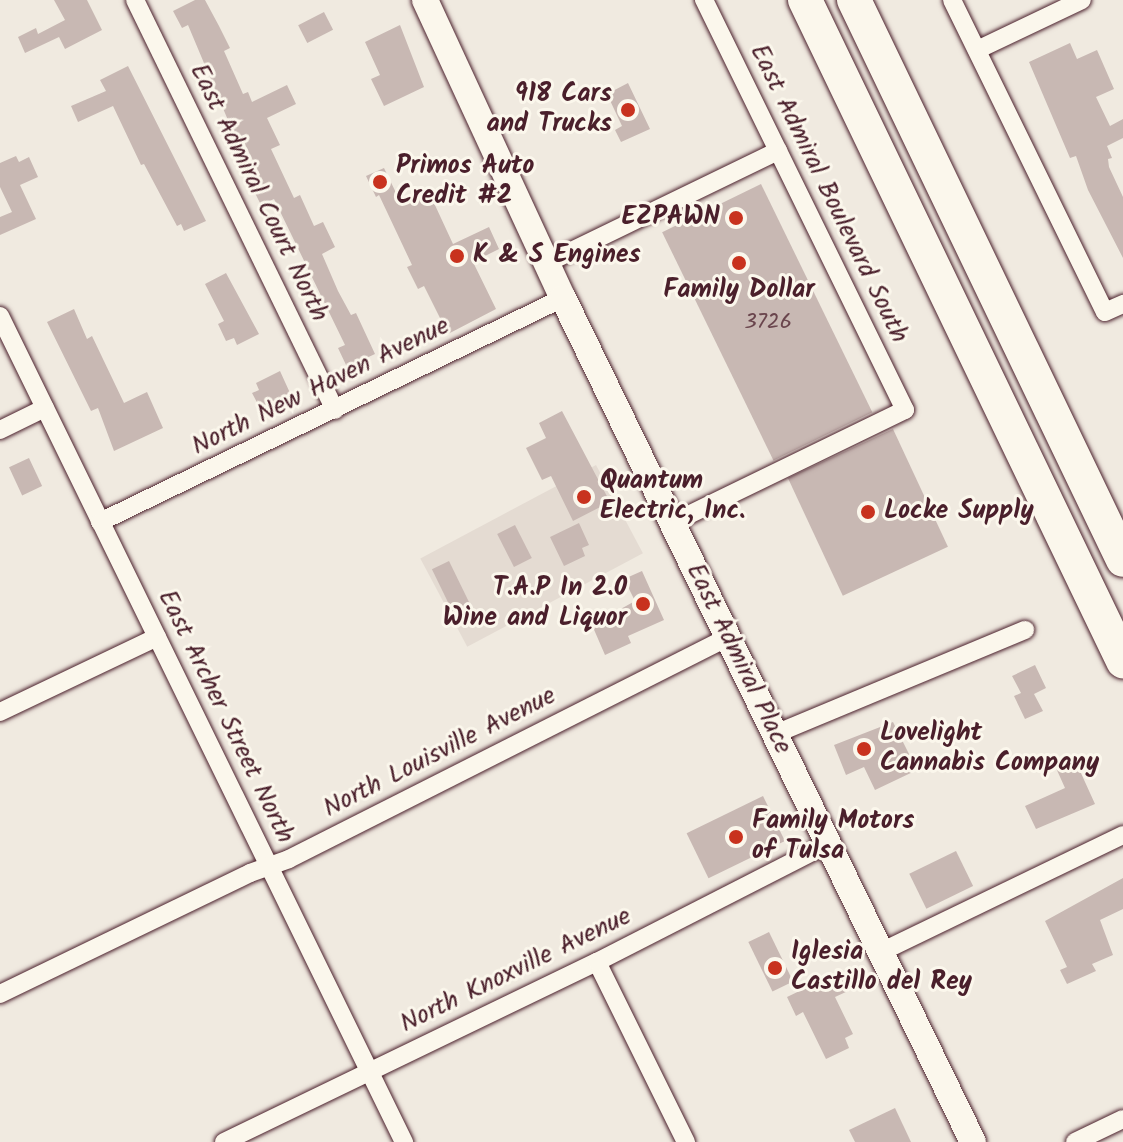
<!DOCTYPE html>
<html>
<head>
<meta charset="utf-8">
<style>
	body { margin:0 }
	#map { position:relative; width:1123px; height:1142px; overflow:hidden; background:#f0eae0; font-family:Kalam,sans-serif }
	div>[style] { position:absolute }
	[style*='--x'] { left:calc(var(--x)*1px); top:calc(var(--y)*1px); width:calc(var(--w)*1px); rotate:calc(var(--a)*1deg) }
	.built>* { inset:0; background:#e4dbd2; transform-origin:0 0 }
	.building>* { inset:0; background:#c8b8b3; transform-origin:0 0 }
	.roads { filter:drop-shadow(0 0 2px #4a1f2b) drop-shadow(0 0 2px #4a1f2b) }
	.street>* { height:18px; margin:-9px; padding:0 9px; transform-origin:9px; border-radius:9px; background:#fbf7ec }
	.secondary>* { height:26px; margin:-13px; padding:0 13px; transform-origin:13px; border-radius:13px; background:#fbf7ec }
	.highway>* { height:34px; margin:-17px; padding:0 17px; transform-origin:17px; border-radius:17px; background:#fbf7ec }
	.dots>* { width:22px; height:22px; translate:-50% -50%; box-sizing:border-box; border:4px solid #fbf7ec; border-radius:50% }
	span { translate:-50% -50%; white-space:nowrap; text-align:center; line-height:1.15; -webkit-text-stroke:6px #fbf7ec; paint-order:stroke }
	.number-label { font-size:22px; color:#6a454d }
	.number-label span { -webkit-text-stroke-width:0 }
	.poi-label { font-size:26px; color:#4a1f2b; font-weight:700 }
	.right { translate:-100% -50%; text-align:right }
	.left { translate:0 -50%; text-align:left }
	.street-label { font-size:26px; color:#4a1f2b }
</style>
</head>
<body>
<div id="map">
	<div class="built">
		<i style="left:596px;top:465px;width:100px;height:199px;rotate:62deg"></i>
	</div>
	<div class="building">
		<i style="clip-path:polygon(54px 0,87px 0,102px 30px,65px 49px,59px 37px,25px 53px,18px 37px,36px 28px,38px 34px,65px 20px)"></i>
		<i style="clip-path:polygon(195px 0,205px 0,219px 26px,230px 48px,224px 51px,243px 94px,248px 92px,252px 102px,287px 85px,296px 104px,267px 118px,280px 145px,271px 149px,294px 198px,300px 195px,314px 226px,323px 222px,335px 247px,322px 254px,338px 291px,351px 315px,356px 313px,375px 354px,347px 367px,338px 348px,345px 345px,274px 199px,261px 205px,249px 181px,260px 175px,243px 140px,239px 142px,230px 125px,188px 25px,182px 28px,173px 11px)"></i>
		<i style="left:324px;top:12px;width:20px;height:29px;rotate:63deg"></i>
		<i style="clip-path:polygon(400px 25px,424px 87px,384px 106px,371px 79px,380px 75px,365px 42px)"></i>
		<i style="clip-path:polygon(1070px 43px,1077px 59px,1097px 50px,1114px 89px,1096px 97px,1110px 126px,1123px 119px,1123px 138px,1107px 146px,1112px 158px,1108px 159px,1109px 167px,1123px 197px,1123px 258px,1088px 190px,1076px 156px,1070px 158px,1029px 62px)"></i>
		<i style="clip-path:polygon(128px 66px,206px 221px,184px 231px,181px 224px,177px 226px,144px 164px,141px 165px,113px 106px,78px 122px,71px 106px,106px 91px,100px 80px)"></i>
		<i style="clip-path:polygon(628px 83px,650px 129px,621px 142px,615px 130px,622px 126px,607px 94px)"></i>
		<i style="clip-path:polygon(16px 156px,19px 162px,29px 157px,38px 177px,20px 185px,36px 219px,0 235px,0 217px,12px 212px,0 187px,0 163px)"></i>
		<i style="clip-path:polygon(384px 168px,401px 203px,428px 190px,453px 244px,489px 227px,499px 249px,473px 262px,496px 309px,448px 334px,424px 286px,418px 289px,407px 267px,412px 265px,379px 195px,376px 197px,366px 176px)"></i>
		<i style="left:761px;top:184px;width:254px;height:110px;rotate:64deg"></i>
		<i style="clip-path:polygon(226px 273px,259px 334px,237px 345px,234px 338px,226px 341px,218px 324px,224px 321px,205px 284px)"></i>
		<i style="clip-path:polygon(74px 309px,87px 339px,92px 336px,124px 403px,147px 392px,163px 428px,114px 451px,98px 408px,91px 411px,47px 322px)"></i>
		<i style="clip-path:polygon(280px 371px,290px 393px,260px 408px,252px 393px,259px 390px,256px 383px)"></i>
		<i style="clip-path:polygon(562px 411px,610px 502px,573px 521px,551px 476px,542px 480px,526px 448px,546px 438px,539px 423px)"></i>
		<i style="left:893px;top:429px;width:130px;height:116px;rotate:65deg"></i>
		<i style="left:29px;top:458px;width:31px;height:22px;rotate:65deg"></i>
		<i style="clip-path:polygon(579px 523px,589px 545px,582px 548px,585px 556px,564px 566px,550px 537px)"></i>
		<i style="left:515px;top:525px;width:37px;height:20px;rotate:63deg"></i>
		<i style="left:449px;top:561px;width:55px;height:19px;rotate:64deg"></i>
		<i style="clip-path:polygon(642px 571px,664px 620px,628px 636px,631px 643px,605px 655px,592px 625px,635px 601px,624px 579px)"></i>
		<i style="clip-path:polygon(1035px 665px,1046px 688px,1034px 694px,1043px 711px,1025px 719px,1014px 696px,1021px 693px,1012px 676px)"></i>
		<i style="clip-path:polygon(893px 722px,917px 770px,875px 790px,864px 767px,846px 775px,834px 745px)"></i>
		<i style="clip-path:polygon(1075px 760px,1095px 804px,1036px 829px,1025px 806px,1065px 788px,1056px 768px)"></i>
		<i style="left:763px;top:796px;width:50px;height:85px;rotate:64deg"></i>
		<i style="left:956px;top:851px;width:39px;height:52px;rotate:64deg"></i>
		<i style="clip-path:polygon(1123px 878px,1123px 909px,1100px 920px,1113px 955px,1092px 964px,1096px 971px,1067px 984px,1060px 970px,1067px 967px,1045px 921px)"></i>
		<i style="left:769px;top:932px;width:55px;height:23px;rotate:64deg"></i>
		<i style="clip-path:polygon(839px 972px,848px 991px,835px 997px,853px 1034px,845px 1038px,849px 1048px,826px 1059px,803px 1012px,796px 1016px,787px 997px)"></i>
		<i style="clip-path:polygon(895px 1108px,911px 1142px,855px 1142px,849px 1130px)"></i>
	</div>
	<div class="roads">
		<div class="street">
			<i style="--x:135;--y:0;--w:456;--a:64"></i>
			<i style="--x:952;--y:0;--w:347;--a:63.9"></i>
			<i style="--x:1105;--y:312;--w:20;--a:-24"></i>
			<i style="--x:977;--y:50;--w:116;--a:-25.5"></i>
			<i style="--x:547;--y:263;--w:257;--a:-25.9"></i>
			<i style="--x:0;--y:316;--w:920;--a:63.94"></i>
			<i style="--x:0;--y:430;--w:50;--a:-26.1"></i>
			<i style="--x:100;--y:522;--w:514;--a:-25.82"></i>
			<i style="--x:672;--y:523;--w:259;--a:-25.9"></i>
			<i style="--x:905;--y:410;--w:457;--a:-116.1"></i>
			<i style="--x:0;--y:712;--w:174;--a:-25.5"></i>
			<i style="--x:775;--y:734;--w:271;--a:-22.6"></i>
			<i style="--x:881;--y:952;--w:269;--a:-25.8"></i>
			<i style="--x:597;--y:962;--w:201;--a:63.7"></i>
			<i style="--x:0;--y:994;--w:278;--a:-25.8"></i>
			<i style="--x:250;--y:873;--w:41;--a:-19.7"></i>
			<i style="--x:289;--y:859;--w:491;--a:-26.8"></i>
			<i style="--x:224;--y:1142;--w:414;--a:-25.8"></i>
			<i style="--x:597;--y:962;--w:259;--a:-27.1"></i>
			<i style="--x:1075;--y:1142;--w:53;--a:-25.6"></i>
		</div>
		<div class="secondary">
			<i style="--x:425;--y:0;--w:328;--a:65.2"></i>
			<i style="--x:563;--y:298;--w:938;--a:64.09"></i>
		</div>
		<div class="highway">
			<i style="--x:805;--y:0;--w:734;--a:64.31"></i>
			<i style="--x:854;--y:0;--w:621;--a:64.34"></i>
		</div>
	</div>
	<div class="dots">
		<i style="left:628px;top:110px;background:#c8321e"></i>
		<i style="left:380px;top:182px;background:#c8321e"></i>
		<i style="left:736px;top:218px;background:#c8321e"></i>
		<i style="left:457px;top:256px;background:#c8321e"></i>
		<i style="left:739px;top:263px;background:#c8321e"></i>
		<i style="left:584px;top:497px;background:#c8321e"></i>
		<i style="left:868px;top:512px;background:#c8321e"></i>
		<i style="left:643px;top:604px;background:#c8321e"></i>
		<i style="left:864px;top:749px;background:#c8321e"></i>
		<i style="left:736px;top:837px;background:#c8321e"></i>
		<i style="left:775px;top:968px;background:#c8321e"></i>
	</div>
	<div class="number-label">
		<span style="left:768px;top:323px">3726</span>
	</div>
	<div class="poi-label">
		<span class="right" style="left:612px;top:110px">918 Cars<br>and Trucks</span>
		<span class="left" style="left:396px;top:182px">Primos Auto<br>Credit #2</span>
		<span class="right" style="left:720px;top:218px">EZPAWN</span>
		<span class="left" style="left:473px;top:256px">K &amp; S Engines</span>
		<span style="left:739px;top:291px">Family Dollar</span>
		<span class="left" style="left:600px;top:497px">Quantum<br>Electric, Inc.</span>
		<span class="left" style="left:884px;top:512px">Locke Supply</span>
		<span class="right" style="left:627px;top:604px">T.A.P In 2.0<br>Wine and Liquor</span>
		<span class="left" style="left:880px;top:749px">Lovelight<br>Cannabis Company</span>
		<span class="left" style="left:752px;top:837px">Family Motors<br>of Tulsa</span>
		<span class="left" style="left:791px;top:968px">Iglesia<br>Castillo del Rey</span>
	</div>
	<div class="street-label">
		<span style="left:258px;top:193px;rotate:64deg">East Admiral Court North</span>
		<span style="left:828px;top:194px;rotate:64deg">East Admiral Boulevard South</span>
		<span style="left:321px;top:387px;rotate:-26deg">North New Haven Avenue</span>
		<span style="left:738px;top:659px;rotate:64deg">East Admiral Place</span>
		<span style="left:225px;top:717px;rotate:64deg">East Archer Street North</span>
		<span style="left:440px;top:753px;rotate:-27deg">North Louisville Avenue</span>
		<span style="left:516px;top:971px;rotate:-26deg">North Knoxville Avenue</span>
	</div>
</div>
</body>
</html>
